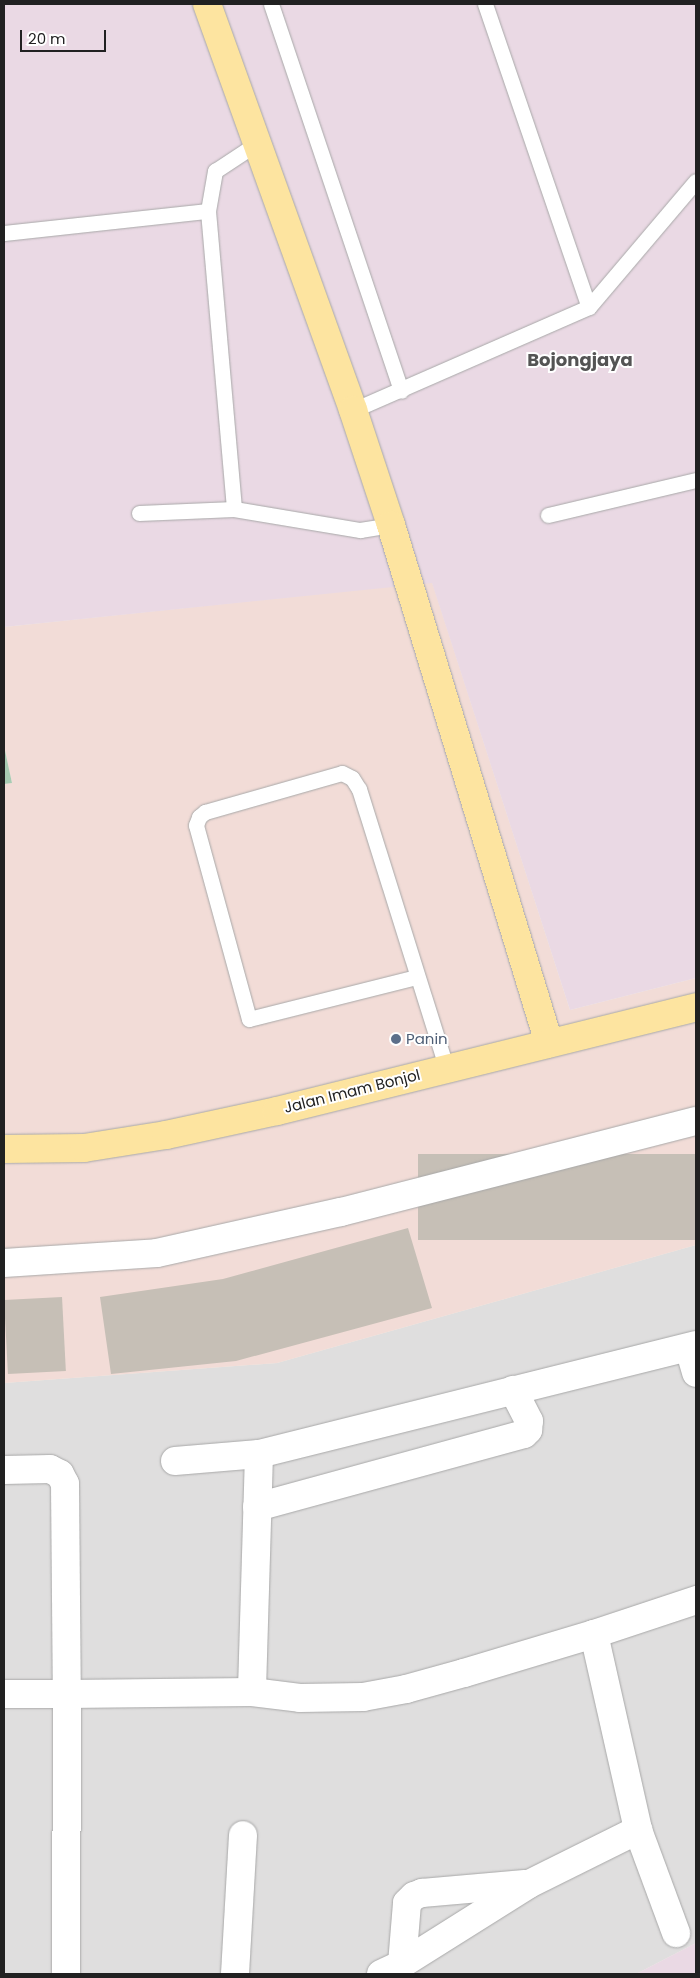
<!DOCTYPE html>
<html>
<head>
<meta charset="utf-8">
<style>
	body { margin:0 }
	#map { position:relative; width:700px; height:1978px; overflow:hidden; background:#f1efe7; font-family:Poppins,sans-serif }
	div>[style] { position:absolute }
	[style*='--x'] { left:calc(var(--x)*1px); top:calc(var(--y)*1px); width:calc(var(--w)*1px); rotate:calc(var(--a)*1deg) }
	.residential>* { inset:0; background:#dfdede }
	.commercial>* { inset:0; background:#f2dcd7 }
	.industrial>* { inset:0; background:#ead9e4 }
	.cemetery>* { inset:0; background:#a8cbb3 }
	.building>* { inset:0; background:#c6bfb6; transform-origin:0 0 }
	.roads { filter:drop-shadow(0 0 1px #a8a8a8) drop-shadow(0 0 1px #a8a8a8) }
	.service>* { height:15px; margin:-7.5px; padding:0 7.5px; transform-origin:7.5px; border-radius:7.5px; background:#fff }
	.minor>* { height:28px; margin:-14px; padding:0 14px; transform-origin:14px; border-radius:14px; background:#fff }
	.primary>* { height:28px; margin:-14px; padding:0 14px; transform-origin:14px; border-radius:14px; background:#fde4a0 }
	.dots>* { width:14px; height:14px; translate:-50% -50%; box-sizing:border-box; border:2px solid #fff; border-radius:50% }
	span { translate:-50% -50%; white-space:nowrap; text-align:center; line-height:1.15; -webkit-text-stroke:4px #fff; paint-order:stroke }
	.service-label { font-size:15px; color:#4e5e75 }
	.left { translate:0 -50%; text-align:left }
	.street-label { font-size:15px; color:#212121 }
	.quarter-label { font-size:18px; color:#545454; font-weight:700 }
	.frame { position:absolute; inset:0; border:5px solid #212121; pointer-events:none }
	.scale { position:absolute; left:20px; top:30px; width:86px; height:22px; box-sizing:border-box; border:2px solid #212121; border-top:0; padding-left:6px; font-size:15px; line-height:18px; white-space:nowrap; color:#212121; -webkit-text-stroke:4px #fff; paint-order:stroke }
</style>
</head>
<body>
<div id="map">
	<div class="residential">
		<i style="clip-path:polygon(696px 1245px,696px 1943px,636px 1974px,4px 1974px,4px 1383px,277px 1363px)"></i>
	</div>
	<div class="commercial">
		<i style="clip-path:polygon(432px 582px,570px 1010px,696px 978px,696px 1245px,277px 1363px,4px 1383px,4px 784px,12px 783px,4px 746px,4px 627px)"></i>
	</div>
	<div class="industrial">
		<i style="clip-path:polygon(4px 4px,696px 4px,696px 978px,570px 1010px,432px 583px,4px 627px)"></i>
		<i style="clip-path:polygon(696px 1943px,696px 1974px,636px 1974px)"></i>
	</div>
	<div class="cemetery">
		<i style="clip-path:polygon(4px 746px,12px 783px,4px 784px)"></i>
	</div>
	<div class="building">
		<i style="left:696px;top:1154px;width:86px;height:278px;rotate:90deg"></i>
		<i style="clip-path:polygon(408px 1228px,432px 1308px,236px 1361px,111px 1374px,100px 1297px,223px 1279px)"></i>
		<i style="left:62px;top:1297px;width:74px;height:58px;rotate:87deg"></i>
	</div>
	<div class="roads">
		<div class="service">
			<i style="--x:271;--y:4;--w:408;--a:71.4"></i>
			<i style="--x:485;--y:4;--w:320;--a:71.1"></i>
			<i style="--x:208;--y:211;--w:299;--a:85"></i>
			<i style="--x:234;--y:509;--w:128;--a:9.5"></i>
			<i style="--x:360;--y:530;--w:31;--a:-9"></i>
			<i style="--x:4;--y:233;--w:205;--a:-6.2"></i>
			<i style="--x:208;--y:211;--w:41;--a:-80.1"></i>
			<i style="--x:215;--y:171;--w:49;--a:-33.4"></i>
			<i style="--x:353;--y:410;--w:257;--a:-23.6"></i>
			<i style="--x:589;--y:307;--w:165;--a:-49.7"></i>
			<i style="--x:139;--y:513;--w:95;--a:-2.4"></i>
			<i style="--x:548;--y:515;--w:152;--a:-13.3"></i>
			<i style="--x:416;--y:977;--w:172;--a:165.9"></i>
			<i style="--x:249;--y:1019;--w:201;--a:-105.3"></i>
			<i style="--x:196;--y:825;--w:9;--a:-69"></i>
			<i style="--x:199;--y:817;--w:8;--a:-40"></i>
			<i style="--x:205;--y:812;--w:142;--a:-15.9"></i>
			<i style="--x:342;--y:773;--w:11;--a:27"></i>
			<i style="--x:352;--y:778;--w:13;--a:58"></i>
			<i style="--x:359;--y:789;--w:291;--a:72.6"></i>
		</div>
		<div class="minor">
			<i style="--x:4;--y:1263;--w:153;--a:-3.7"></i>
			<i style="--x:157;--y:1253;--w:189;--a:-12.6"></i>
			<i style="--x:341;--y:1212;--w:366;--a:-14.4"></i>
			<i style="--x:689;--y:1348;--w:26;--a:74"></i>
			<i style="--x:259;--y:1454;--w:450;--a:-14"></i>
			<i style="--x:175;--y:1461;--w:84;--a:-4.8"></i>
			<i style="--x:259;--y:1454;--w:238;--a:91.7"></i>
			<i style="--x:4;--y:1470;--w:46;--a:-1.2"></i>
			<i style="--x:50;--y:1469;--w:11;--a:27"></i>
			<i style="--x:60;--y:1474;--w:11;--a:63"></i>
			<i style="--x:65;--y:1484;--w:210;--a:89.5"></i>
			<i style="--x:67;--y:1694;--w:185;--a:-0.6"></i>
			<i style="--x:252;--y:1692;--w:48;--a:7.1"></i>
			<i style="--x:300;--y:1698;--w:63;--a:-0.9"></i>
			<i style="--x:363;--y:1697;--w:44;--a:-10.5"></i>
			<i style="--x:406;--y:1689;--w:60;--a:-15.4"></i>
			<i style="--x:464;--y:1673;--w:136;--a:-16.7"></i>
			<i style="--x:594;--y:1634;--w:108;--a:-18.4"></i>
			<i style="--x:257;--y:1507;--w:277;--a:-15.3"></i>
			<i style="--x:524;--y:1434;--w:6;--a:-45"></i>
			<i style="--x:528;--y:1430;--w:9;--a:-84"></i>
			<i style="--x:529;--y:1421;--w:35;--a:-117"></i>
			<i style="--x:594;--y:1634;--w:201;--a:77.3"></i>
			<i style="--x:638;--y:1830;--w:110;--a:69.7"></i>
			<i style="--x:4;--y:1694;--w:63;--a:0"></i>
			<i style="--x:67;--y:1694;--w:280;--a:90.2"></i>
			<i style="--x:402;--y:1964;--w:61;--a:-85.3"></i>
			<i style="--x:407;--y:1903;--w:10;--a:-45"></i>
			<i style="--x:414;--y:1896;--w:9;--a:-21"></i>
			<i style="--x:422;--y:1893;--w:103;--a:-5"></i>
			<i style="--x:235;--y:1974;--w:139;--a:-86.7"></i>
			<i style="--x:381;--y:1974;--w:23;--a:-25"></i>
			<i style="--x:402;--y:1964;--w:150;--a:-32.2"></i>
			<i style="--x:529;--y:1884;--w:122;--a:-26.4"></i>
		</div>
		<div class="primary">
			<i style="--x:207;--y:4;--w:431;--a:70.2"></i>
			<i style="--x:353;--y:410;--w:121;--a:71.7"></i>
			<i style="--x:391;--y:525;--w:542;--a:73.04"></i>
			<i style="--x:4;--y:1149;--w:80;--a:-0.7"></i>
			<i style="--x:84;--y:1148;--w:83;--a:-9"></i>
			<i style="--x:166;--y:1135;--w:114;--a:-12.2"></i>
			<i style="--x:277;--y:1111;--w:432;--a:-13.9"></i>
		</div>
	</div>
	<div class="dots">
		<i style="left:396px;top:1039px;background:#5c6f8a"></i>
	</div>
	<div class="service-label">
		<span class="left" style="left:406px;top:1039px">Panin</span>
	</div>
	<div class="street-label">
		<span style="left:352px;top:1091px;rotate:-14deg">Jalan Imam Bonjol</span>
	</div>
	<div class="quarter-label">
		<span style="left:580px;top:360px">Bojongjaya</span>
	</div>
	<div class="frame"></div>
	<div class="scale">20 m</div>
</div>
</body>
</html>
